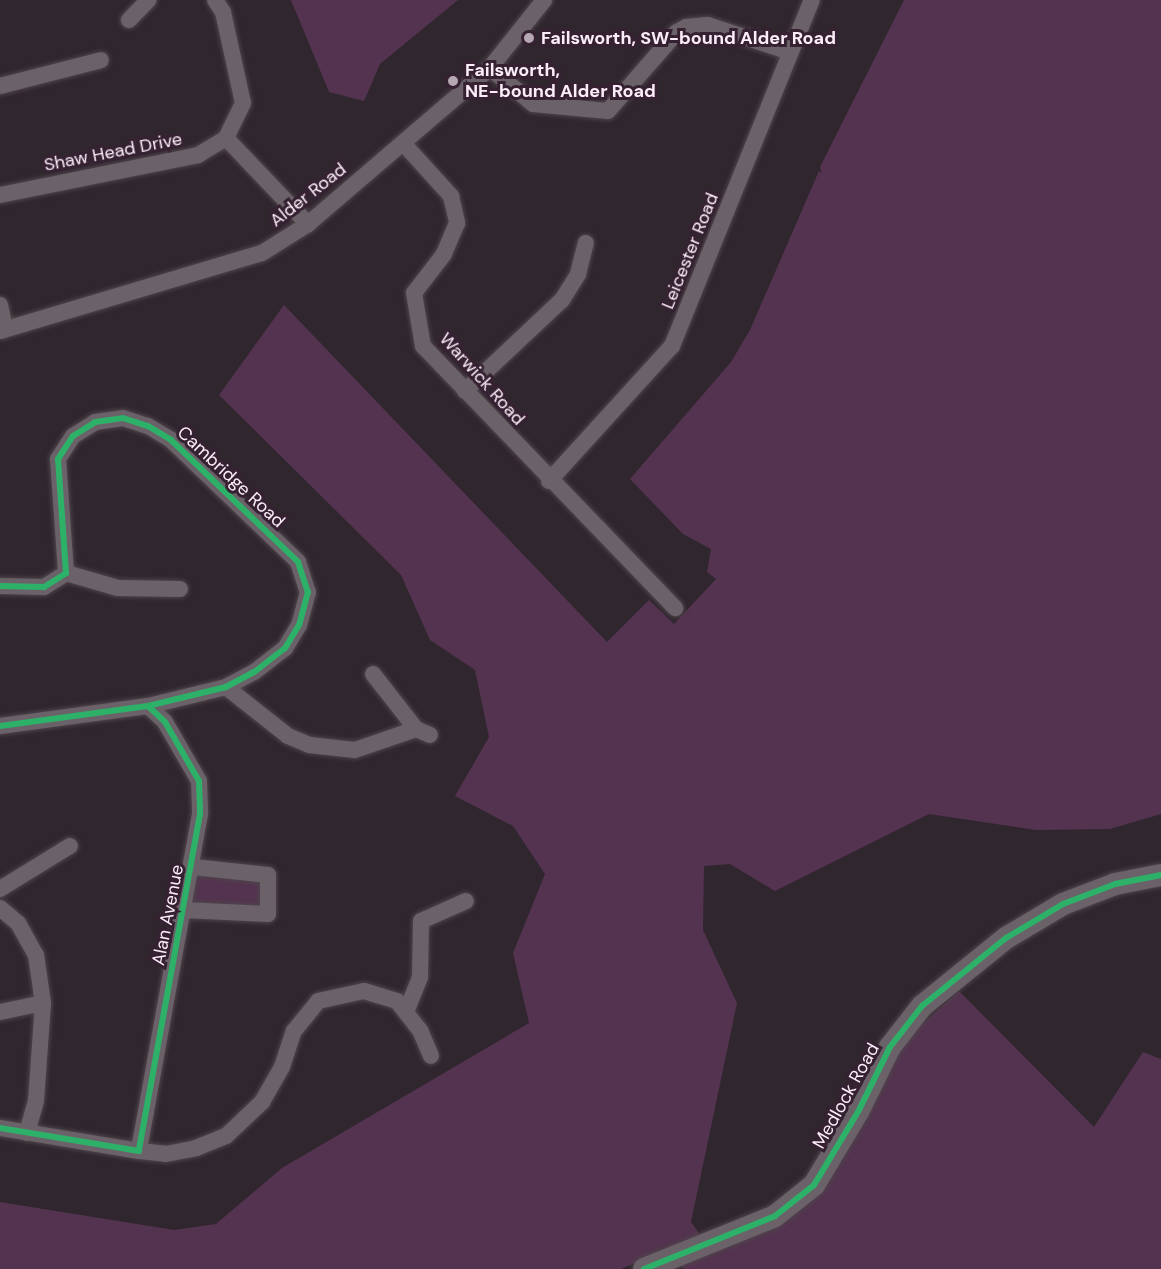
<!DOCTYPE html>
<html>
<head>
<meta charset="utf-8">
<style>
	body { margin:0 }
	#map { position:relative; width:1161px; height:1269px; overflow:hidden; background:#30262e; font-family:"DM Sans",sans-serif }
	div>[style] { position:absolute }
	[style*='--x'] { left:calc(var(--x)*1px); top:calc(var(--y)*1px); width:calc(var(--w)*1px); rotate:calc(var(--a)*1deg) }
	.green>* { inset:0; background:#543350 }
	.roads { filter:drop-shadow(0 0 2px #4e444b) drop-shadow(0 0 2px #4e444b) }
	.street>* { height:16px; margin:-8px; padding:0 8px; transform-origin:8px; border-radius:8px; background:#6b6269 }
	.secondary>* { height:22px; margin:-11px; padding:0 11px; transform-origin:11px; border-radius:11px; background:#6b6269 }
	.cycleway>* { height:6px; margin:-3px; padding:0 3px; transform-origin:3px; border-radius:3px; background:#2db169 }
	.dots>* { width:16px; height:16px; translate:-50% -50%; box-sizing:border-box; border:3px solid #352132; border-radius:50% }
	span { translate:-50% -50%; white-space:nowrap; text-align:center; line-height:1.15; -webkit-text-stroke:6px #352132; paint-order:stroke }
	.poi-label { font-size:18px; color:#fceef9; font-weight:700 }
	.left { translate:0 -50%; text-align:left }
	.street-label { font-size:18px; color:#fceef9 }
</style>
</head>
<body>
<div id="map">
	<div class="green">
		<i style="clip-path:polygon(291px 0,458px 0,380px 64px,364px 101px,329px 92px)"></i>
		<i style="clip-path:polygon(904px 0,1161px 0,1161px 814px,1110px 829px,1036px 830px,929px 814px,775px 891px,730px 864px,704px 866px,703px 930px,737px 1003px,691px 1222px,701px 1236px,621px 1269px,0 1269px,0 1202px,174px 1230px,216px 1224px,282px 1168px,529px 1023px,513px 953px,545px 874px,513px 826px,455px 796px,489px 737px,475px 670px,430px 640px,401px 575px,219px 395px,284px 305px,607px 642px,649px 600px,674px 624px,716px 579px,707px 572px,711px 549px,683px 534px,630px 479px,731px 362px,750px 330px,819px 171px,822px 174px,820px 167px)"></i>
		<i style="clip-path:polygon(194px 871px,262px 880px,265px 906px,187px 906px)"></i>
		<i style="clip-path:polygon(959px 991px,1094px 1127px,1143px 1052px,1161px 1059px,1161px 1269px,684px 1269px,681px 1265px,772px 1226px,895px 1049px)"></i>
	</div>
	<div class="roads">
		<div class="street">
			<i style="--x:129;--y:20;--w:28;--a:-46"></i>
			<i style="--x:490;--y:68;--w:56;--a:39.9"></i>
			<i style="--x:533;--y:104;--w:75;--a:5.3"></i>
			<i style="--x:608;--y:111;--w:105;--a:-48.9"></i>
			<i style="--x:677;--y:32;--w:10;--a:-29"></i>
			<i style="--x:686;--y:27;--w:22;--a:-5"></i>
			<i style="--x:708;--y:25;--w:86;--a:18.2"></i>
			<i style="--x:0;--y:86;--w:104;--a:-14.4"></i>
			<i style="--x:226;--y:138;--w:119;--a:46.4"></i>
			<i style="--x:403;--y:143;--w:72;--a:47.8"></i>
			<i style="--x:451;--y:196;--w:28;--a:77"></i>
			<i style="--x:457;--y:223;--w:34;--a:113"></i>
			<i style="--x:444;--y:254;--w:49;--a:127.6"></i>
			<i style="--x:414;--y:293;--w:54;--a:80.4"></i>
			<i style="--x:423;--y:346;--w:364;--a:46.1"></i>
			<i style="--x:0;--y:195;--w:202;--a:-11.4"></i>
			<i style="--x:198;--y:155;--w:33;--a:-31"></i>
			<i style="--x:226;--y:138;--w:39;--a:-64"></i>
			<i style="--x:243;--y:103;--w:93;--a:-102.4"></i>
			<i style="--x:223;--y:12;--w:14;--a:-124"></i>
			<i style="--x:0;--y:305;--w:25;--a:78"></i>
			<i style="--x:0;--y:331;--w:273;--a:-16.6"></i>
			<i style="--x:262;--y:253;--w:54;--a:-32.2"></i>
			<i style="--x:308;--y:224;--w:240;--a:-40.6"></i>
			<i style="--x:490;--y:68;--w:87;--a:-51.5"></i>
			<i style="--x:465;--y:391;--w:133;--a:-43.2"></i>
			<i style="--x:562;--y:300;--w:31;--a:-58"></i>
			<i style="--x:578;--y:274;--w:32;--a:-76"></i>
			<i style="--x:549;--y:481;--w:183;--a:-47.7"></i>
			<i style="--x:672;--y:346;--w:373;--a:-68"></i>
			<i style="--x:66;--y:573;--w:54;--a:16.1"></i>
			<i style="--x:118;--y:588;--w:62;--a:0.9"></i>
			<i style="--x:0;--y:586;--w:44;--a:1.3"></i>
			<i style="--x:44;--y:587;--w:26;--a:-32"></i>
			<i style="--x:66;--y:573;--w:114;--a:-94"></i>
			<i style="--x:58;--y:459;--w:27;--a:-57"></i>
			<i style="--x:73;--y:436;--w:26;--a:-32"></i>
			<i style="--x:95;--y:422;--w:28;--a:-8"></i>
			<i style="--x:123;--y:418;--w:26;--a:18"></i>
			<i style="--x:148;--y:426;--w:27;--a:31"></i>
			<i style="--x:171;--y:440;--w:176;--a:43.8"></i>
			<i style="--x:298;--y:562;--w:32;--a:72"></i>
			<i style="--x:308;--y:592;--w:34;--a:105"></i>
			<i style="--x:299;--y:625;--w:27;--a:121"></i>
			<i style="--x:285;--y:648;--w:39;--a:142"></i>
			<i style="--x:254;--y:672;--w:32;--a:152"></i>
			<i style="--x:226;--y:687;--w:80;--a:166.3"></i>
			<i style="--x:373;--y:674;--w:70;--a:52"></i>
			<i style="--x:416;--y:729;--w:15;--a:23"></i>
			<i style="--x:226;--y:687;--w:79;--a:38.3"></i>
			<i style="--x:288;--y:736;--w:23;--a:23"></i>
			<i style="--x:309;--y:745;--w:46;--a:6.2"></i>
			<i style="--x:355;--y:750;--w:65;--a:-19"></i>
			<i style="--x:0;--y:726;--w:149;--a:-7.7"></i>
			<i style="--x:148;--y:706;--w:23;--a:43"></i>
			<i style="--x:165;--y:722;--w:68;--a:60"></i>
			<i style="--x:199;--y:781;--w:33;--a:88"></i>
			<i style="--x:200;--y:814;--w:342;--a:100.3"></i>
			<i style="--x:139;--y:1151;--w:141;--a:-170.6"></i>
			<i style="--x:0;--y:889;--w:82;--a:-31.6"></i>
			<i style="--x:0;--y:908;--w:23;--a:40"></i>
			<i style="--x:18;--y:923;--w:37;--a:61"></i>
			<i style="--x:36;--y:955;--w:49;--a:81.7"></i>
			<i style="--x:43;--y:1003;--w:98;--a:94.1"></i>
			<i style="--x:36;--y:1101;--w:33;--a:106"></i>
			<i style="--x:184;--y:910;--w:84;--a:2.7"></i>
			<i style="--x:268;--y:914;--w:39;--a:-90"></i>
			<i style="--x:268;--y:875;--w:75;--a:-173.9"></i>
			<i style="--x:0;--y:1012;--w:44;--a:-11.8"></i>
			<i style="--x:406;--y:1012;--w:38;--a:-68"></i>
			<i style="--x:420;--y:977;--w:56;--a:-89"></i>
			<i style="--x:421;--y:921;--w:49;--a:-24"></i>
			<i style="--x:139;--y:1151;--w:27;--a:6"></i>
			<i style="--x:166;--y:1154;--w:31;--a:-11"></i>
			<i style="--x:196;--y:1148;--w:32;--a:-22"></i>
			<i style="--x:226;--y:1136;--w:50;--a:-43.4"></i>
			<i style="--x:262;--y:1102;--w:40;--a:-60.3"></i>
			<i style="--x:282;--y:1067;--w:38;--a:-72"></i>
			<i style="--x:294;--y:1031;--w:38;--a:-51"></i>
			<i style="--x:318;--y:1001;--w:47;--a:-12.3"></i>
			<i style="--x:364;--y:991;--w:34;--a:17"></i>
			<i style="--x:397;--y:1001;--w:37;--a:52"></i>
			<i style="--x:420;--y:1030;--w:28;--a:67"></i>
		</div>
		<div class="secondary">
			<i style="--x:644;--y:1269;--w:141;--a:-22"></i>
			<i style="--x:775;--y:1216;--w:50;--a:-38.5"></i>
			<i style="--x:814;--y:1185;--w:87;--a:-59"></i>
			<i style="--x:859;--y:1110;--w:70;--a:-63.8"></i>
			<i style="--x:890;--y:1047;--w:52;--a:-52"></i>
			<i style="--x:922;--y:1006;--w:108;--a:-39"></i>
			<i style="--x:1006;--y:938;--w:66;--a:-30.8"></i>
			<i style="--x:1063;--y:904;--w:56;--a:-21"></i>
			<i style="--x:1115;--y:884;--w:47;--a:-11.1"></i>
		</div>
	</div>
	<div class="cycleway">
		<i style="--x:0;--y:586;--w:44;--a:1.3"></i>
		<i style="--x:44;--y:587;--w:26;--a:-32"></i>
		<i style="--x:66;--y:573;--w:114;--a:-94"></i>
		<i style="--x:58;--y:459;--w:27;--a:-57"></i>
		<i style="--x:73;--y:436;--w:26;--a:-32"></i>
		<i style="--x:95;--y:422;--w:28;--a:-8"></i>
		<i style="--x:123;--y:418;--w:26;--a:18"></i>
		<i style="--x:148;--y:426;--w:27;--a:31"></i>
		<i style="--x:171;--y:440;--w:176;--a:43.8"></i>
		<i style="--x:298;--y:562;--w:32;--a:72"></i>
		<i style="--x:308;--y:592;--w:34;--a:105"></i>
		<i style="--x:299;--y:625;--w:27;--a:121"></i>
		<i style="--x:285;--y:648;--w:39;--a:142"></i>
		<i style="--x:254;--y:672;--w:32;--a:152"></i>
		<i style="--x:226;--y:687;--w:80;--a:166.3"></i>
		<i style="--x:0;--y:726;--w:149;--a:-7.7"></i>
		<i style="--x:148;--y:706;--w:23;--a:43"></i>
		<i style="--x:165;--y:722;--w:68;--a:60"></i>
		<i style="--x:199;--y:781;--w:33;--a:88"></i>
		<i style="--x:200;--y:814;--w:342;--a:100.3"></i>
		<i style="--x:139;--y:1151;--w:141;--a:-170.6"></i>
		<i style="--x:644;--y:1269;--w:141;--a:-22"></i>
		<i style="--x:775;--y:1216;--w:50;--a:-38.5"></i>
		<i style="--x:814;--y:1185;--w:87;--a:-59"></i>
		<i style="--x:859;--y:1110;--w:70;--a:-63.8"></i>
		<i style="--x:890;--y:1047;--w:52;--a:-52"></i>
		<i style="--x:922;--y:1006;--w:108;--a:-39"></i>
		<i style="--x:1006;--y:938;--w:66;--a:-30.8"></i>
		<i style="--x:1063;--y:904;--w:56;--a:-21"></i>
		<i style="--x:1115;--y:884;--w:47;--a:-11.1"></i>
	</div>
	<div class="dots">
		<i style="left:529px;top:38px;background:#b5a8b2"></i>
		<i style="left:453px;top:81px;background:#b5a8b2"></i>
	</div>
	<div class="poi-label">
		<span class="left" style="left:541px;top:38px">Failsworth, SW-bound Alder Road</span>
		<span class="left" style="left:465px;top:81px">Failsworth,<br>NE-bound Alder Road</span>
	</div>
	<div class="street-label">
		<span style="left:113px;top:152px;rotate:-11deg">Shaw Head Drive</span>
		<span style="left:308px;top:195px;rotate:-38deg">Alder Road</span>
		<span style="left:690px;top:251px;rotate:-68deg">Leicester Road</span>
		<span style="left:482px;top:379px;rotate:48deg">Warwick Road</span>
		<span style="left:231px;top:477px;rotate:43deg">Cambridge Road</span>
		<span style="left:168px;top:915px;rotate:-79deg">Alan Avenue</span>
		<span style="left:846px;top:1096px;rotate:-61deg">Medlock Road</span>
	</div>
</div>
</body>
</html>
